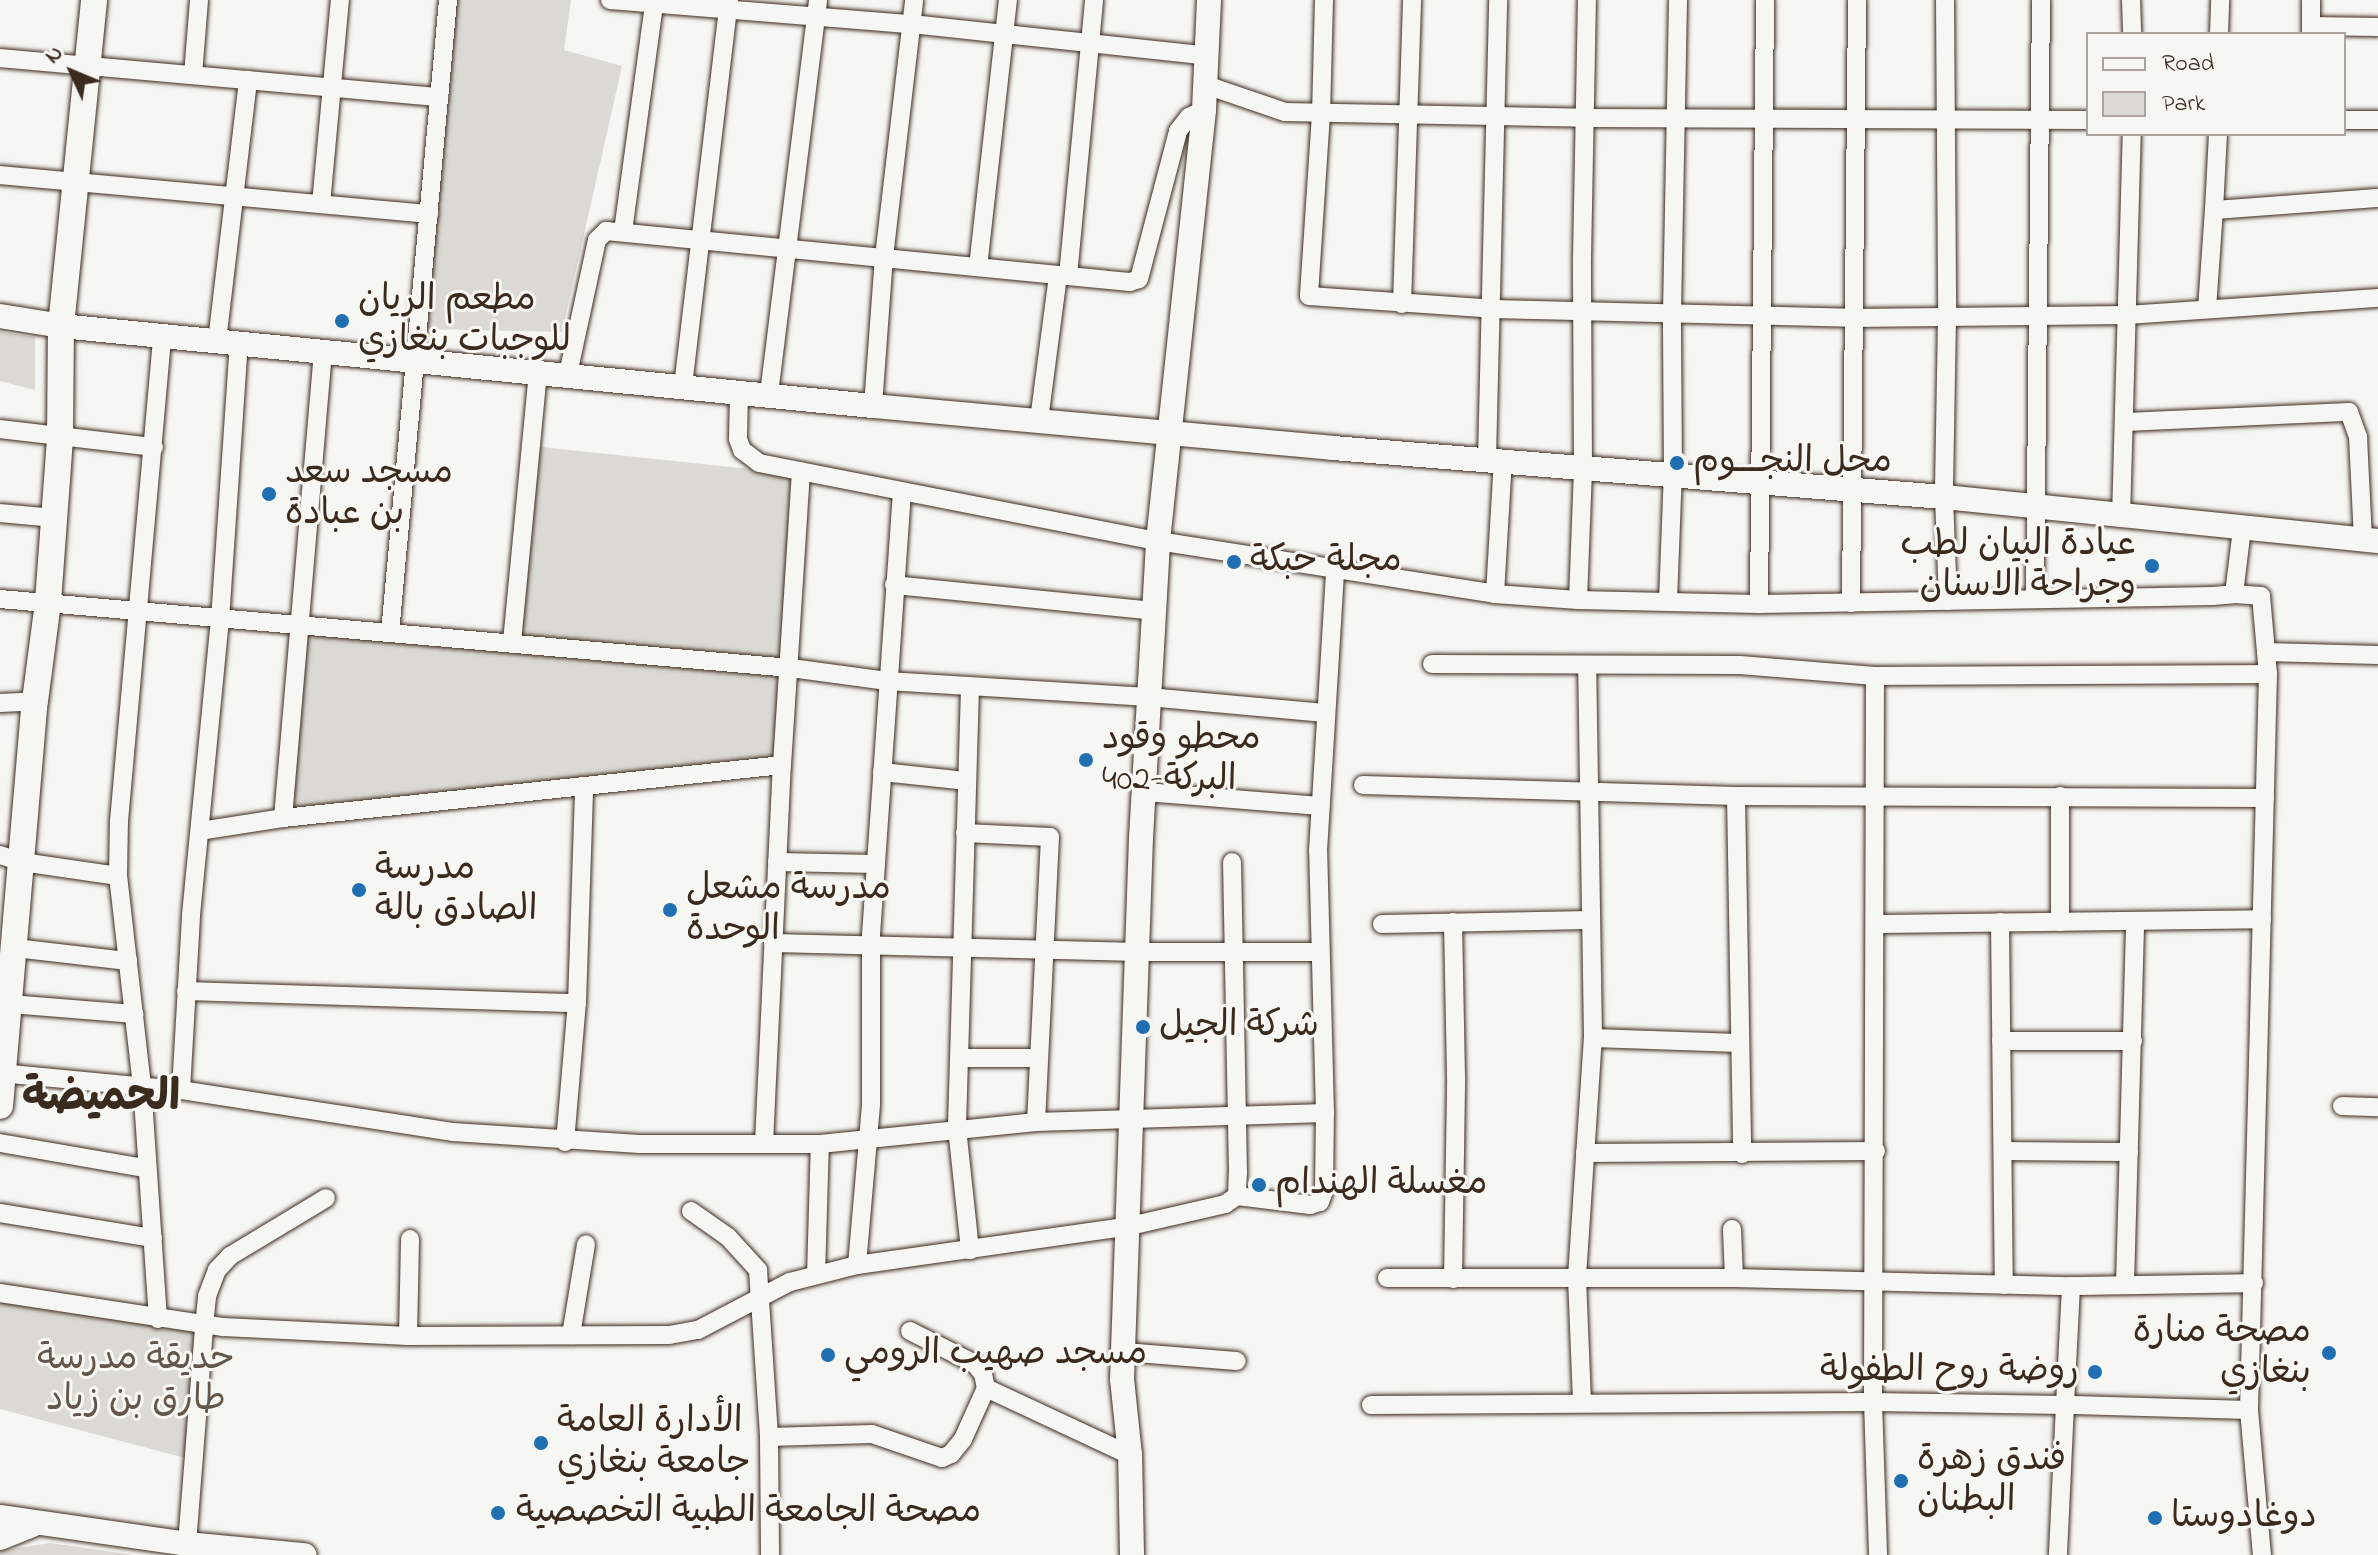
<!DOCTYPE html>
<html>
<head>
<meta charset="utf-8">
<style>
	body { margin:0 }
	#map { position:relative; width:2378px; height:1555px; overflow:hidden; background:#f6f6f2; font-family:"Indie Flower","Playpen Sans Arabic",sans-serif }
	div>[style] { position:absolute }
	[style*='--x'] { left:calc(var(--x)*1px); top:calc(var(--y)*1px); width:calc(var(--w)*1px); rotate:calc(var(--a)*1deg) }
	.green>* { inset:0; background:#dad9d3; transform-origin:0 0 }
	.roads { filter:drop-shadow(0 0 2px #3b2a1e) drop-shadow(0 0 2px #3b2a1e) }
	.minor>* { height:18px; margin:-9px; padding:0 9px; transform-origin:9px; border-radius:9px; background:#f6f6f2 }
	.tertiary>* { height:24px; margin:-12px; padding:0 12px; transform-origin:12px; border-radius:12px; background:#f6f6f2 }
	.secondary>* { height:26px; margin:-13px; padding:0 13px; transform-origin:13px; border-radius:13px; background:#f6f6f2 }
	.dots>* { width:22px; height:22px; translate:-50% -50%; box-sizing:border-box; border:4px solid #f6f6f2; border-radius:50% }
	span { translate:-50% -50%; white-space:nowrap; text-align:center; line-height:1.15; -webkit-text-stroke:6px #f6f6f2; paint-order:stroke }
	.poi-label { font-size:36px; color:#3b2a1e }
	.left { translate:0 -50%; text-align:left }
	.right { translate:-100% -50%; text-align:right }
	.park-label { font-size:36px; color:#63564b }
	.district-label { font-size:44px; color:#3b2a1e; font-weight:700 }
	.legend { position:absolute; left:2086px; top:32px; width:260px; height:104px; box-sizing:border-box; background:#f6f6f2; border:2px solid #aba49d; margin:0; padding:10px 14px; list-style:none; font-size:24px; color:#3b2a1e }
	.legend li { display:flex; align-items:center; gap:16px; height:40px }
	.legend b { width:40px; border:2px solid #aba49d }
	.north { position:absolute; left:32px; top:32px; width:80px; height:80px; -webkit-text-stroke:6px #f6f6f2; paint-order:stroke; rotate:314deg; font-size:22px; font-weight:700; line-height:32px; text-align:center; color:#3b2a1e }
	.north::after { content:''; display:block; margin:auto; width:28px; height:36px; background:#3b2a1e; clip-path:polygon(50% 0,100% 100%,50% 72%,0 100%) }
</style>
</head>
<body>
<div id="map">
	<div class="green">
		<i style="clip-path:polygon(456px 0,571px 0,564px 50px,622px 66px,562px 332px,422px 329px)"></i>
		<i style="clip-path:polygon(0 332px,35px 337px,35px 390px,0 381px)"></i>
		<i style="left:532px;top:446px;width:269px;height:196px;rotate:6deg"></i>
		<i style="clip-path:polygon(300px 628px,790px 668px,781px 764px,283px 817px)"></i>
		<i style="clip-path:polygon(0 1295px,203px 1326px,193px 1460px,0 1409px)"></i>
		<i style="clip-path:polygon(50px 1543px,134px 1555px,0 1555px,0 1551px)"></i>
	</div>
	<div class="roads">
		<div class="minor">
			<i style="--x:610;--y:0;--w:302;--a:4.6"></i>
			<i style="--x:911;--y:24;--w:299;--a:6.1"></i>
			<i style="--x:1324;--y:0;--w:114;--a:91.5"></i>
			<i style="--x:1321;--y:114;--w:182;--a:93.8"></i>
			<i style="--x:1309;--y:296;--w:184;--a:4"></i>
			<i style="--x:1493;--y:309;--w:359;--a:1.4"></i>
			<i style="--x:1852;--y:318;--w:275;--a:-0.6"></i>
			<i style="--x:2127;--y:315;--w:252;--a:-3.9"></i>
			<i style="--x:1945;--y:0;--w:317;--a:89.6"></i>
			<i style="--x:1947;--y:317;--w:180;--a:91"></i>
			<i style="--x:1944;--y:497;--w:104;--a:87.8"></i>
			<i style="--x:2131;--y:0;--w:34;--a:88"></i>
			<i style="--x:2311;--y:26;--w:67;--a:0.9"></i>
			<i style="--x:2219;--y:34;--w:34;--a:-88"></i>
			<i style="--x:2311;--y:34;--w:34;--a:-90"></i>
			<i style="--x:0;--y:58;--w:441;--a:5.1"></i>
			<i style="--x:193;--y:75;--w:75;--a:-85.4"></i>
			<i style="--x:1206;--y:85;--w:83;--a:18.9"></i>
			<i style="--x:1285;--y:112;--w:300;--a:1.1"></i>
			<i style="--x:1585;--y:118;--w:503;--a:0.23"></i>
			<i style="--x:2344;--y:120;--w:34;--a:0"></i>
			<i style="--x:0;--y:175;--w:431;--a:5.2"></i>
			<i style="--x:321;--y:204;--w:205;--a:-84.7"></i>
			<i style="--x:2214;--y:210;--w:76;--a:-87"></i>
			<i style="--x:623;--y:231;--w:229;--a:-82.2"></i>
			<i style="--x:978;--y:267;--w:269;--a:-83.6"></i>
			<i style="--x:1068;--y:276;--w:277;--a:-84.6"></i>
			<i style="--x:1402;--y:304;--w:304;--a:-88.1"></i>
			<i style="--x:2207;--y:309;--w:99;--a:-86"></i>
			<i style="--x:2214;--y:210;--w:164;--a:-4.2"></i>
			<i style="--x:217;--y:341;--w:263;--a:-83.2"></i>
			<i style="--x:568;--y:374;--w:137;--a:-77.8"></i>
			<i style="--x:597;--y:240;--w:13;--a:-45"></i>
			<i style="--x:606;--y:231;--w:526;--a:5.56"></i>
			<i style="--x:1130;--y:282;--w:9;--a:-18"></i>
			<i style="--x:1139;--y:279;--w:153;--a:-75.2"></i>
			<i style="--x:1178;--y:131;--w:18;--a:-52"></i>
			<i style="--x:1189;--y:117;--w:17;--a:-25"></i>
			<i style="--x:683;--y:386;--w:389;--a:-83.2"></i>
			<i style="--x:739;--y:392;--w:47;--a:91.2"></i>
			<i style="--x:738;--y:439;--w:12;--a:70"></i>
			<i style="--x:742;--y:450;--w:21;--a:37"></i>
			<i style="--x:759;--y:463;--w:407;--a:11.1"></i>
			<i style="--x:1158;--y:541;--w:341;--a:8.9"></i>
			<i style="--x:1495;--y:594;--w:83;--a:4.1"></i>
			<i style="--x:1578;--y:600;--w:181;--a:1.3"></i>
			<i style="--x:1759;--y:604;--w:454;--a:-1"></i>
			<i style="--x:2213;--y:596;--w:21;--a:-5"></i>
			<i style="--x:2234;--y:594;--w:65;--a:-83"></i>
			<i style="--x:769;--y:394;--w:397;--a:-82.9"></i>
			<i style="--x:873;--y:406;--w:149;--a:-85.8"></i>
			<i style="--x:884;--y:257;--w:259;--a:-83.3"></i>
			<i style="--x:1039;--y:420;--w:146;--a:-82.5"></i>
			<i style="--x:2126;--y:422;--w:223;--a:-2.6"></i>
			<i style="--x:2349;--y:412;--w:27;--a:70"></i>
			<i style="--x:2358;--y:437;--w:103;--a:87.2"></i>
			<i style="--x:0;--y:429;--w:155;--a:6.7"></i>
			<i style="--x:1487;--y:458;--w:458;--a:-88.6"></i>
			<i style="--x:0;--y:513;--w:54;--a:5.3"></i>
			<i style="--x:2121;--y:518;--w:384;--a:-88.4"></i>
			<i style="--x:894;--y:585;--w:262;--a:5.7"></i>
			<i style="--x:1495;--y:594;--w:135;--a:-86.6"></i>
			<i style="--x:2234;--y:594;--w:27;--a:4"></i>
			<i style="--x:2261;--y:596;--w:78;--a:84.9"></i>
			<i style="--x:2268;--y:674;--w:736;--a:91.48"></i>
			<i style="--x:2249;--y:1410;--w:146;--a:84.9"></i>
			<i style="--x:2035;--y:598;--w:598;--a:-89.43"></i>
			<i style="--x:0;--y:599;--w:794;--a:4.99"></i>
			<i style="--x:791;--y:668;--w:97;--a:7.7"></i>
			<i style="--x:887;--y:681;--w:262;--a:3.5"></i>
			<i style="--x:1149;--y:697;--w:176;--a:5.2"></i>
			<i style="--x:1578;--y:600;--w:133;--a:-87.8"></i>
			<i style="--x:1583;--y:467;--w:209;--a:-90.3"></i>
			<i style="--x:1582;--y:258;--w:258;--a:-88.9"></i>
			<i style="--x:1668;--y:601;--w:128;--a:-87.8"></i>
			<i style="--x:1673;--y:473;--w:160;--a:-90.4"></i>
			<i style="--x:1672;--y:313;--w:313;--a:-88.9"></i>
			<i style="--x:1851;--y:603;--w:603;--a:-89.43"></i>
			<i style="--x:1759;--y:604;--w:604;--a:-89.43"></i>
			<i style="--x:390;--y:633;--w:636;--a:-84.76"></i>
			<i style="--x:512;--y:642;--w:271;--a:-84.5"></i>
			<i style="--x:2266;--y:652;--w:112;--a:1.5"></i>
			<i style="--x:1432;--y:664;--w:308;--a:0.2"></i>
			<i style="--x:1740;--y:665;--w:135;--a:4.7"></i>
			<i style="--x:1875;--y:676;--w:726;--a:90.16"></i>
			<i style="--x:1873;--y:1402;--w:153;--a:88.1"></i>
			<i style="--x:1875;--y:676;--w:393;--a:-0.3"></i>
			<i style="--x:970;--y:688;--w:440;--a:91.7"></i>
			<i style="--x:957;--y:1128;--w:123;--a:83.9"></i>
			<i style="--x:0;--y:703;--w:35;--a:-3"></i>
			<i style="--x:882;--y:772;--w:84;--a:6.1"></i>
			<i style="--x:1363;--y:785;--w:373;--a:1.7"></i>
			<i style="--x:1736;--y:796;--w:529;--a:0.22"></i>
			<i style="--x:1145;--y:792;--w:176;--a:4.6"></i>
			<i style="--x:1736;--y:796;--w:358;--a:89"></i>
			<i style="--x:2060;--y:796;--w:126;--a:90"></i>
			<i style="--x:283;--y:818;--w:469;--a:-85.1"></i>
			<i style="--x:200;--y:831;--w:84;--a:-8.9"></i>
			<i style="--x:283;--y:818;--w:502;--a:-6.06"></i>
			<i style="--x:965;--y:833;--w:85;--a:2.7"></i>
			<i style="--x:1050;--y:837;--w:285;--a:92.8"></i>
			<i style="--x:0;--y:855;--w:23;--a:18"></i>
			<i style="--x:22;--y:862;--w:97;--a:8.3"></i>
			<i style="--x:777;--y:862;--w:99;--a:1.2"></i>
			<i style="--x:2000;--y:922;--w:363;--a:89.4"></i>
			<i style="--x:1382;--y:924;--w:207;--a:-1.1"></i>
			<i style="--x:1876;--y:924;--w:386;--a:-0.7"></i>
			<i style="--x:773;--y:943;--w:366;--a:1.4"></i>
			<i style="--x:1139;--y:952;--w:180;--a:0"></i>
			<i style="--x:15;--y:948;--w:114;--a:6.6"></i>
			<i style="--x:186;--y:991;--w:391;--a:1.8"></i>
			<i style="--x:10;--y:1004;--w:125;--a:4.6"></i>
			<i style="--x:1593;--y:1038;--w:146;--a:2"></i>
			<i style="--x:2001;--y:1041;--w:132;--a:0"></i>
			<i style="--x:959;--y:1058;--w:79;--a:0"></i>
			<i style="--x:0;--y:1073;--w:182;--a:5.4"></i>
			<i style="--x:181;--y:1090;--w:275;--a:8.8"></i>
			<i style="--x:453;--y:1132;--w:187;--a:3.7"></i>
			<i style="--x:640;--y:1144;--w:180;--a:0"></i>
			<i style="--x:820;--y:1144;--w:217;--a:-5.8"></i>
			<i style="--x:1036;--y:1122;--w:289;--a:-1.8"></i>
			<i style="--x:1325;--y:1113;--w:262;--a:-91.5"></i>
			<i style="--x:1318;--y:851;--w:282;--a:-86.5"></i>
			<i style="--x:181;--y:1090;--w:175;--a:-86.7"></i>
			<i style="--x:191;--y:915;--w:296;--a:-84.4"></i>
			<i style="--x:220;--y:620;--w:278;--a:-86.1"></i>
			<i style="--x:2342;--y:1106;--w:36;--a:2"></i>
			<i style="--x:565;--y:1142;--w:140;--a:-85.1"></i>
			<i style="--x:577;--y:1003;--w:214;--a:-88.1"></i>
			<i style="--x:0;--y:1143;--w:147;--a:9.8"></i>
			<i style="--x:764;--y:1143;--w:378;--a:-87.3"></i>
			<i style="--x:782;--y:765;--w:294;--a:-86.3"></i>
			<i style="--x:2003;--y:1151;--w:126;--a:0.5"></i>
			<i style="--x:1585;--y:1153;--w:291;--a:-0.4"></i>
			<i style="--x:1237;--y:1196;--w:74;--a:7"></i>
			<i style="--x:1310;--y:1205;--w:10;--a:-17"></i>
			<i style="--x:1320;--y:1202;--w:12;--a:-70"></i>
			<i style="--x:1324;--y:1191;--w:78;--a:-89.3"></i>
			<i style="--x:691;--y:1211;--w:45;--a:35.1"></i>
			<i style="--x:728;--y:1237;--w:45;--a:47.7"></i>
			<i style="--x:758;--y:1270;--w:167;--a:86.2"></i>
			<i style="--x:769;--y:1437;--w:118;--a:89.5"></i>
			<i style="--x:0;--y:1213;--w:155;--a:9.3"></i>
			<i style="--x:1732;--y:1229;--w:49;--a:87.7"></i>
			<i style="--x:857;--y:1265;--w:162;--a:-85"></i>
			<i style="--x:871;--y:1104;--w:169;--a:-90"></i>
			<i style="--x:871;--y:935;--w:444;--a:-86"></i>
			<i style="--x:816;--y:1275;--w:131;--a:-88.3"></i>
			<i style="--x:1387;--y:1278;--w:347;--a:0"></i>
			<i style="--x:1734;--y:1278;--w:337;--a:1.4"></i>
			<i style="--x:1453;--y:1279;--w:202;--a:-89.1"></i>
			<i style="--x:1456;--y:1077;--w:155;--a:-91.1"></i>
			<i style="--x:2125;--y:1285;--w:364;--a:-88.4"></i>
			<i style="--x:0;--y:1293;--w:226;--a:8.7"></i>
			<i style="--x:223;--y:1327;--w:185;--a:2.8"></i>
			<i style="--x:408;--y:1336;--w:261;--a:-0.2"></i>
			<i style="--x:669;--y:1335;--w:29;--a:-10"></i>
			<i style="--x:698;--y:1330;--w:104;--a:-27.6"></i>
			<i style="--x:790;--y:1282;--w:69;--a:-14.2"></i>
			<i style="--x:857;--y:1265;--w:276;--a:-8.1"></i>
			<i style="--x:1130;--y:1226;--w:98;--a:-13"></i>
			<i style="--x:1225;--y:1204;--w:14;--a:-34"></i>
			<i style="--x:1237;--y:1196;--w:23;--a:-88"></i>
			<i style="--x:1238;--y:1173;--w:311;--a:-91.1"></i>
			<i style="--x:158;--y:1319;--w:234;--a:-93.9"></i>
			<i style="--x:142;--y:1086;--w:211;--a:-96.5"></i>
			<i style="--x:118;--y:876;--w:55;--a:-89"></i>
			<i style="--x:119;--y:821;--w:487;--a:-84.9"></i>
			<i style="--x:910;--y:1331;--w:73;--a:26.9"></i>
			<i style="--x:975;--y:1364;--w:13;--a:51"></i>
			<i style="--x:983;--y:1374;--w:14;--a:78"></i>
			<i style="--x:986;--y:1388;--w:159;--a:25"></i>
			<i style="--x:571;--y:1335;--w:92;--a:-80.6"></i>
			<i style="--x:408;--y:1336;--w:97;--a:-88.8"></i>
			<i style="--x:1124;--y:1352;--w:113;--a:4.6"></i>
			<i style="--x:1582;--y:1402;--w:125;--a:-92.3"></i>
			<i style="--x:1577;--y:1277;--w:240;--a:-86.2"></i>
			<i style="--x:1593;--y:1038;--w:372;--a:-90.9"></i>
			<i style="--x:1371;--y:1405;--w:502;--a:-0.34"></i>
			<i style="--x:1873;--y:1402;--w:192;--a:0.9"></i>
			<i style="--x:2065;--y:1405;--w:150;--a:92.7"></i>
			<i style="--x:2249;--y:1410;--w:184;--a:-178.4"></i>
			<i style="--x:2065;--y:1405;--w:119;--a:-87.1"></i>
			<i style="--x:2071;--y:1286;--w:183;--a:-0.9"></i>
			<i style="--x:769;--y:1437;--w:103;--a:-1.7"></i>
			<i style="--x:872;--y:1434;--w:74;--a:18.9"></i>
			<i style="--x:942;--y:1458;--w:10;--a:-24"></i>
			<i style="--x:951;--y:1454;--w:19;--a:-51"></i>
			<i style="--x:963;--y:1439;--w:56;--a:-65.7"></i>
			<i style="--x:187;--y:1544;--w:219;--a:-85.5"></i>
			<i style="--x:204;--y:1326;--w:30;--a:-84"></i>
			<i style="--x:207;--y:1296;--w:28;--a:-69"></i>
			<i style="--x:217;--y:1270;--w:19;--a:-47"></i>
			<i style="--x:230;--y:1256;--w:112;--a:-31.1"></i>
		</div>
		<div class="tertiary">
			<i style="--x:0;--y:316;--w:62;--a:9.3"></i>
			<i style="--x:61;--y:326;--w:816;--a:5.63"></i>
			<i style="--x:873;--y:406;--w:462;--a:5.2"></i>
			<i style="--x:1333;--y:448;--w:613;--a:4.59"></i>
			<i style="--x:1944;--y:497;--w:436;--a:5.8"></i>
			<i style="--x:0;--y:1517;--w:189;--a:8.2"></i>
			<i style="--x:187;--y:1544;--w:118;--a:5.4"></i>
			<i style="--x:1132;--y:1555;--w:100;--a:-91.1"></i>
			<i style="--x:1130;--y:1455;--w:76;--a:-96"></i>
			<i style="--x:1122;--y:1379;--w:541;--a:-87.99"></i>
			<i style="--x:1141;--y:838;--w:297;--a:-86.7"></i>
			<i style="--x:1158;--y:541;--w:433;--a:-83.9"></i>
			<i style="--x:1204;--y:110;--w:110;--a:-87.4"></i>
		</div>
		<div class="secondary">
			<i style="--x:0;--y:1106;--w:407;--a:-85.1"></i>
			<i style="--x:35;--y:701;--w:100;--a:-82.5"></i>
			<i style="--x:48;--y:602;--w:165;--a:-85.8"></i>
			<i style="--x:60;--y:437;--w:111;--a:-89.5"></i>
			<i style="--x:61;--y:326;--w:328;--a:-84.2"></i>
			<i style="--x:0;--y:1537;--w:35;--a:-22"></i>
		</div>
	</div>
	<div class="dots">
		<i style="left:342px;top:321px;background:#1f6fb2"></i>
		<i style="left:1677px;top:463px;background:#1f6fb2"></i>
		<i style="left:269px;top:494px;background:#1f6fb2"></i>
		<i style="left:1234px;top:562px;background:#1f6fb2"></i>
		<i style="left:2152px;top:566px;background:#1f6fb2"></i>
		<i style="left:1086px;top:760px;background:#1f6fb2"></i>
		<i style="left:359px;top:890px;background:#1f6fb2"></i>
		<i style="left:670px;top:910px;background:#1f6fb2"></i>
		<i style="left:1143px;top:1027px;background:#1f6fb2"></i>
		<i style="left:1259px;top:1185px;background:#1f6fb2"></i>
		<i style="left:2329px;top:1353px;background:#1f6fb2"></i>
		<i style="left:828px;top:1355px;background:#1f6fb2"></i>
		<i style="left:2095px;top:1372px;background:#1f6fb2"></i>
		<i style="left:541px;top:1443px;background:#1f6fb2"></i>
		<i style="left:1901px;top:1481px;background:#1f6fb2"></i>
		<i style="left:498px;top:1513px;background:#1f6fb2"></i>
		<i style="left:2155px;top:1518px;background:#1f6fb2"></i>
	</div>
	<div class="poi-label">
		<span class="left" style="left:358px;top:321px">مطعم الريان<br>للوجبات بنغازي</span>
		<span class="left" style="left:1693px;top:463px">محل النجـــوم</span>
		<span class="left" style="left:285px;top:494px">مسجد سعد<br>بن عبادة</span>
		<span class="right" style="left:2136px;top:566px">عيادة البيان لطب<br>وجراحة الاسنان</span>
		<span class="left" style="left:1250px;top:562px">مجلة حبكة</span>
		<span class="left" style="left:1102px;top:760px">محطو وقود<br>402-البركة</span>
		<span class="left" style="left:375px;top:890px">مدرسة<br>الصادق بالة</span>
		<span class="left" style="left:686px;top:910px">مدرسة مشعل<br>الوحدة</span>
		<span class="left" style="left:1159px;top:1027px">شركة الجيل</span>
		<span class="left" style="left:1275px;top:1185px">مغسلة الهندام</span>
		<span class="right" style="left:2311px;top:1353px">مصحة منارة<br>بنغازي</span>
		<span class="left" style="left:844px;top:1355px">مسجد صهيب الرومي</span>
		<span class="right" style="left:2079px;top:1372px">روضة روح الطفولة</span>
		<span class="left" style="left:557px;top:1443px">الأدارة العامة<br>جامعة بنغازي</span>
		<span class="left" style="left:1917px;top:1481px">فندق زهرة<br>البطنان</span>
		<span class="left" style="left:516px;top:1513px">مصحة الجامعة الطبية التخصصية</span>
		<span class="left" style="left:2171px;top:1518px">دوغادوستا</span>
	</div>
	<div class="park-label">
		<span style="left:136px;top:1380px">حديقة مدرسة<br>طارق بن زياد</span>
	</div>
	<div class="district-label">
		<span style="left:101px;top:1098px">الحميضة</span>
	</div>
	<ul class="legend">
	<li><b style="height:10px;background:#f6f6f2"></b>Road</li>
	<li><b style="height:22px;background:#dad9d3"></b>Park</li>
	</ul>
	<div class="north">N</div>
</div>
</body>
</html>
